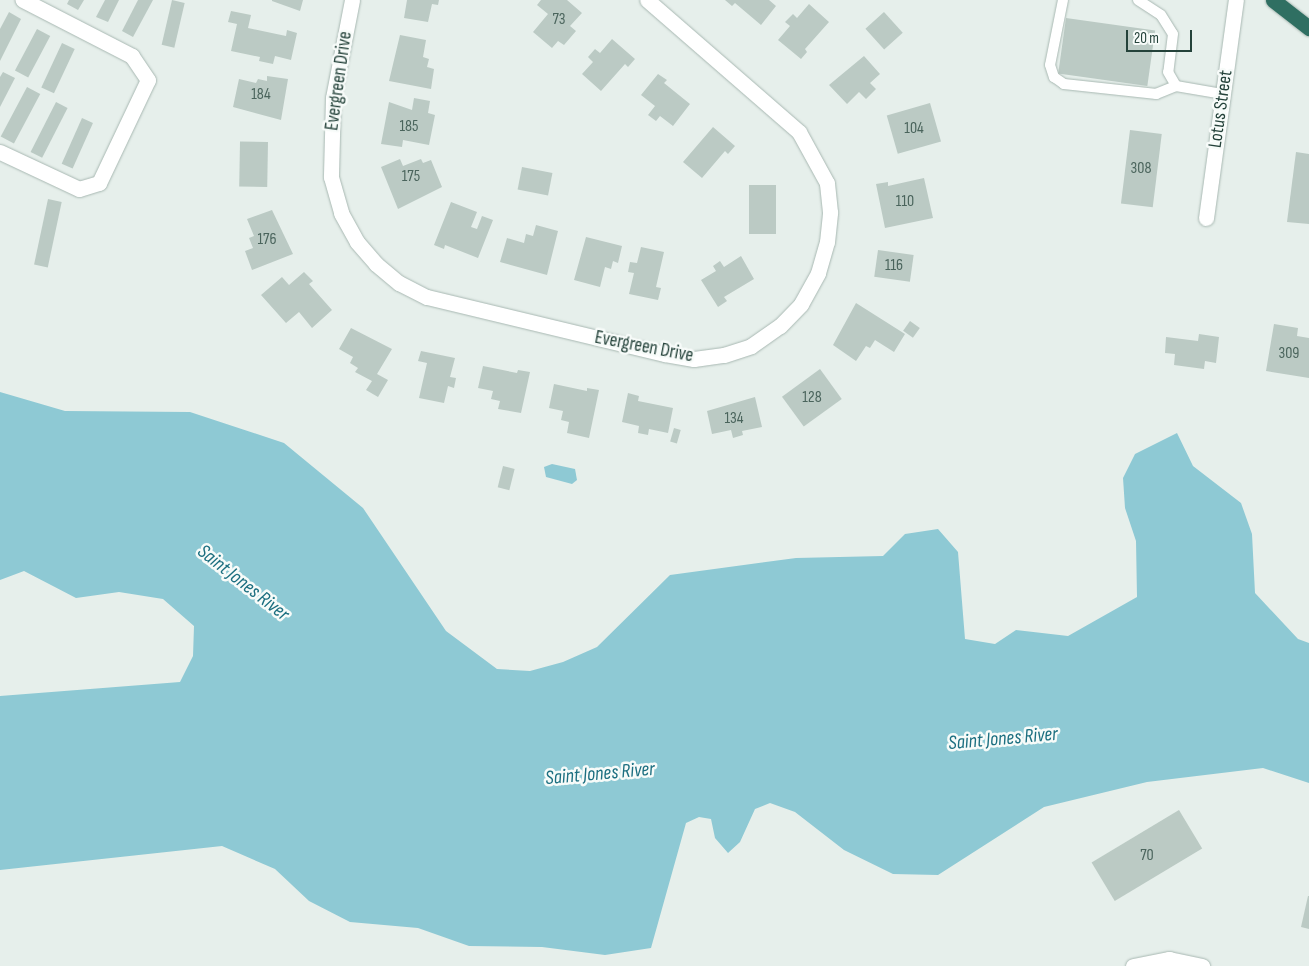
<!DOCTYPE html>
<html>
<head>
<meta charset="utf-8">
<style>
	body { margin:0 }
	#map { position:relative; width:1309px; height:966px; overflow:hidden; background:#e6efeb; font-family:"Sofia Sans Condensed",sans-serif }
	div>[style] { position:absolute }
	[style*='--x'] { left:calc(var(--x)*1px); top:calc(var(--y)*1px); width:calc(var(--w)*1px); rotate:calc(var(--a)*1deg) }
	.water>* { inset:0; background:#8ec9d4 }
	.building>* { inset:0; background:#bbcac4; transform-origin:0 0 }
	.roads { filter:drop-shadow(0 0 1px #a8b8b2) drop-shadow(0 0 1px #a8b8b2) }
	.lane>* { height:10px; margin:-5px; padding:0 5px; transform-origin:5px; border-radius:5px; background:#fff }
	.street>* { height:15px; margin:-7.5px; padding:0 7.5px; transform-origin:7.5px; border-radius:7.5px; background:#fff }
	.highway>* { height:15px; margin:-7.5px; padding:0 7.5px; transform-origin:7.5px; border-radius:7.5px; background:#2f6f62 }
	span { translate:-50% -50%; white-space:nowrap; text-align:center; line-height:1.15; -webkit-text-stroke:5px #f7fbf9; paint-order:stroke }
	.number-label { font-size:16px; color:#4a645c }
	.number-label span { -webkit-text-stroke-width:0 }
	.street-label { font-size:19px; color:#24423a }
	.water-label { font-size:20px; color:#1c6f80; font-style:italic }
	.scale { position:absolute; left:1126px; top:30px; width:66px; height:22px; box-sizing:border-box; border:2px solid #24423a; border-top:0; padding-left:6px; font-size:15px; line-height:18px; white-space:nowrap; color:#24423a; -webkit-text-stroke:4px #f7fbf9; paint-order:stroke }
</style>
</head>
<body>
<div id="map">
	<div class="water">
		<i style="clip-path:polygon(0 392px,65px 411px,190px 412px,284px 443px,363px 508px,446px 631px,497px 669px,530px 671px,563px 662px,597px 647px,670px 575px,796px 558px,883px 556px,905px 534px,938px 529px,958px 552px,965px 639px,995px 644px,1016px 630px,1068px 636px,1137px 597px,1136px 541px,1125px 508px,1123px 478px,1135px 454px,1177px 433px,1193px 466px,1241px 503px,1252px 534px,1255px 593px,1298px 639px,1309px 643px,1309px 783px,1263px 768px,1147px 782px,1044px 807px,938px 875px,893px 874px,844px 850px,795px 812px,770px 803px,755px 809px,740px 842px,728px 853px,715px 838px,711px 819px,699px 817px,686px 823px,651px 948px,605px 955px,542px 947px,469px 946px,418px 928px,350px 922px,309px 901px,275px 869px,222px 846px,0 870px,0 696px,180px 682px,193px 656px,194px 626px,163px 599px,119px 592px,76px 598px,24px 571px,0 580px)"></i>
		<i style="clip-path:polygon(552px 464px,575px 469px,577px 480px,572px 484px,546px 477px,544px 467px)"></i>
	</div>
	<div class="building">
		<i style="clip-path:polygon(69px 0,84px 0,78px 10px,67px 4px)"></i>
		<i style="clip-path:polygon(105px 0,119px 0,108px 22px,96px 17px)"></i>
		<i style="clip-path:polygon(138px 0,153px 0,133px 37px,122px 31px)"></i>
		<i style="left:172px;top:0;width:13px;height:46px;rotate:13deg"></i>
		<i style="clip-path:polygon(303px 0,300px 11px,272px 1px,272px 0)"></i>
		<i style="clip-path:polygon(407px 0,439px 0,438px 5px,432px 4px,428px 22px,404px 18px)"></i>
		<i style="clip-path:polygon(541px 0,567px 0,582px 13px,570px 26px,576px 31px,564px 45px,558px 41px,552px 48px,533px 32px,548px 14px,537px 5px)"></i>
		<i style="clip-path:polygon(725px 0,769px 0,776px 6px,761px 25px,735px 3px,732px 6px)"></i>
		<i style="clip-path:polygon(809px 4px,829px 22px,805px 49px,807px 52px,801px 59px,778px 40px,790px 26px,785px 22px,793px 14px,797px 18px)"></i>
		<i style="clip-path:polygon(231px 11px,251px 15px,248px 28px,286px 36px,287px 30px,297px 33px,291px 60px,275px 56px,273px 64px,259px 61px,260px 57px,231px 51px,237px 24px,228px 22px)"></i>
		<i style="clip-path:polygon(9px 12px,21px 19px,0 61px,0 29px)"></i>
		<i style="left:884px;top:12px;width:28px;height:25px;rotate:48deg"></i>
		<i style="left:1066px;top:18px;width:90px;height:56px;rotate:8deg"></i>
		<i style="left:37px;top:29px;width:15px;height:47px;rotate:28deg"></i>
		<i style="clip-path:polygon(400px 35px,426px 40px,423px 57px,429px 59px,427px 67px,434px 69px,431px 89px,389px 81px)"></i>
		<i style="clip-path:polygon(612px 39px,635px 59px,628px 67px,625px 64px,601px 91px,582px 74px,593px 62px,588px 57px,595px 49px,600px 53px)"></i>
		<i style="left:62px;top:43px;width:14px;height:49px;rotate:25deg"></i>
		<i style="clip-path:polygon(864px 56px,880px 74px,870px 83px,876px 89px,866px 99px,859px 92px,847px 104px,829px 85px)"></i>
		<i style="clip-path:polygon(3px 72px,15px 78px,0 107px,0 77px)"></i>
		<i style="clip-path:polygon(658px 74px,667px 80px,664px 83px,690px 104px,673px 126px,660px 116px,656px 121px,648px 115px,655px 106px,641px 95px)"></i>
		<i style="clip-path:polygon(267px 76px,288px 79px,281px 120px,233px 107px,239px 79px,256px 83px,258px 79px,267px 81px)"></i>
		<i style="left:27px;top:87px;width:15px;height:56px;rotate:28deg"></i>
		<i style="clip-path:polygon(414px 98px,430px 101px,428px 113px,435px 115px,429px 145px,403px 140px,402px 147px,381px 144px,389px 102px,412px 110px)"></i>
		<i style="left:56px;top:102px;width:13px;height:56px;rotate:27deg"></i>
		<i style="left:930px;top:103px;width:40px;height:45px;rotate:74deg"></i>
		<i style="left:82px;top:118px;width:12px;height:50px;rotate:24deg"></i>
		<i style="clip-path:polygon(713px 127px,735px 146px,728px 154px,725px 151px,702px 178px,683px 162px)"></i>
		<i style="left:1130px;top:130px;width:32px;height:74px;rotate:7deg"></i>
		<i style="left:268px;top:142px;width:45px;height:28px;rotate:91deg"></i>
		<i style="clip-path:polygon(1296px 152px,1309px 154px,1309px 224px,1287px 222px)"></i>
		<i style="clip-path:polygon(400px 159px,403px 166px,421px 159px,423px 163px,431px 160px,442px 187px,398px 209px,381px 167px)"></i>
		<i style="left:522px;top:167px;width:31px;height:23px;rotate:11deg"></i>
		<i style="clip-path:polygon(924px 178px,933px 218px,885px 228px,876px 184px,888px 182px,888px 186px)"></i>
		<i style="left:776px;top:185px;width:49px;height:27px;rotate:90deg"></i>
		<i style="left:48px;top:199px;width:14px;height:67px;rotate:12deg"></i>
		<i style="clip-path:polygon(451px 202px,477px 212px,471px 227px,477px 229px,482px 216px,493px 220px,478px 258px,445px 245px,444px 249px,434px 245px)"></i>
		<i style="clip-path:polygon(272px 210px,293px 254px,252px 270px,245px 251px,253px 248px,249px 238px,254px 236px,247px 219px)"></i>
		<i style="clip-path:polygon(536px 225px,558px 231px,547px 275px,500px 262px,507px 238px,524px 243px,526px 234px,533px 236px)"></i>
		<i style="clip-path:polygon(586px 237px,622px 246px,618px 263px,613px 261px,611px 269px,605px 267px,600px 287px,574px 280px)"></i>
		<i style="clip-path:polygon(641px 247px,664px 252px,656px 287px,661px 288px,658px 300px,629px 294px,634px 273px,628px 272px,630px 262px,637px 263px)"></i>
		<i style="left:878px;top:250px;width:36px;height:27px;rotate:8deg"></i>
		<i style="clip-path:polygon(741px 256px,754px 279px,724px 297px,727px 301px,718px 307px,701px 280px,716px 271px,713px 266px,720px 261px,724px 267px)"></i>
		<i style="clip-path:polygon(304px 272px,313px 281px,309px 284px,332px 310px,312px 328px,299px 312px,286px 323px,261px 295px,282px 277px,289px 285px)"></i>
		<i style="clip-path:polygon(856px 303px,905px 334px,894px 352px,875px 340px,870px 348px,866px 346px,856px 361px,833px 345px)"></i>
		<i style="left:910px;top:321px;width:12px;height:12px;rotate:35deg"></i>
		<i style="clip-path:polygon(1274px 324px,1298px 328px,1297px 336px,1309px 338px,1309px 378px,1266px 371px)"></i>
		<i style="clip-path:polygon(351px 328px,392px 349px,377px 374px,388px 380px,378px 397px,366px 390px,372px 381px,355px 372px,358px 368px,350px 363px,353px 357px,339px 349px)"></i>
		<i style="clip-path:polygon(1199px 334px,1219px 337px,1216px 363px,1205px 361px,1204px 369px,1174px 365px,1175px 354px,1165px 353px,1166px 337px,1198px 341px)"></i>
		<i style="clip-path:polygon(421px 351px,455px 358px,450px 377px,456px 378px,454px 388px,448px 386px,444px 403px,419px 398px,427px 363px,418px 361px)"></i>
		<i style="clip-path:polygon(483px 366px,517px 373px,518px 370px,530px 372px,521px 413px,498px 409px,500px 401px,491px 399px,493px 391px,478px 388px)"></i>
		<i style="left:820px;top:369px;width:37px;height:47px;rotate:54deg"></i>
		<i style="clip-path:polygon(554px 384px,587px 391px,587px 388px,599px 390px,589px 438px,567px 433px,569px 422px,561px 420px,563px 411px,549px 408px)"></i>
		<i style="clip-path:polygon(628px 393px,639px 396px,638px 401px,673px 408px,668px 433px,649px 429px,648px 435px,638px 433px,639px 426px,622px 422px)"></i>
		<i style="clip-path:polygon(755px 397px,762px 427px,742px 431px,743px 435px,733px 438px,731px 430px,712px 434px,707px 411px)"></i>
		<i style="left:674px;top:428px;width:7px;height:14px;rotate:16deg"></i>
		<i style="left:503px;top:466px;width:12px;height:22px;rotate:14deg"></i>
		<i style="left:1179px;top:810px;width:45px;height:102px;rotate:59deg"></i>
		<i style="clip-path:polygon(1308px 896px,1309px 896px,1309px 929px,1301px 927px)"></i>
	</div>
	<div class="roads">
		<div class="lane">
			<i style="--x:1063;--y:0;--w:66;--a:101.3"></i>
			<i style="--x:1050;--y:65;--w:13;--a:72"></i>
			<i style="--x:1054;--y:77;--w:12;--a:35"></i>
			<i style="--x:1064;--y:84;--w:93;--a:6.2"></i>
			<i style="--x:1156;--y:94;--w:22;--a:-22"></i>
			<i style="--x:1176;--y:86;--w:48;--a:9.7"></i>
			<i style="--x:1138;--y:0;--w:27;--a:33"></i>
			<i style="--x:1161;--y:15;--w:22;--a:58"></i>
			<i style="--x:1173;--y:34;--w:38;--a:97"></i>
			<i style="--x:1168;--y:72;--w:16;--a:60"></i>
		</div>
		<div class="street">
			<i style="--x:352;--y:0;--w:100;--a:101"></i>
			<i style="--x:333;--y:98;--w:79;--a:91.5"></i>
			<i style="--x:331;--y:177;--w:37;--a:74"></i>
			<i style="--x:341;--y:213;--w:33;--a:61"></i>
			<i style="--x:357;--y:242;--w:29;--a:49"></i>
			<i style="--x:376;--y:264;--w:30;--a:40"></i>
			<i style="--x:399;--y:283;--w:31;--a:27"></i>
			<i style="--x:427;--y:297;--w:245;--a:13.5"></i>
			<i style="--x:665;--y:354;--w:29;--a:10"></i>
			<i style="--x:694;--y:359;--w:30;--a:-8"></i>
			<i style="--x:724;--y:355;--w:28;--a:-18"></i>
			<i style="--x:751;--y:346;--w:35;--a:-35"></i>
			<i style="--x:780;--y:326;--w:30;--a:-46"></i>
			<i style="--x:801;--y:304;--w:35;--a:-61"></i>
			<i style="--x:818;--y:273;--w:32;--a:-74"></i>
			<i style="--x:827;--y:242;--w:30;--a:-84"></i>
			<i style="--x:830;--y:212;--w:29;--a:-96"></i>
			<i style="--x:827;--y:183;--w:58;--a:-118.8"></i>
			<i style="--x:799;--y:132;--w:201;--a:-139"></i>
			<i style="--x:0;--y:152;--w:87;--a:25.1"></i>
			<i style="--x:79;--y:189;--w:21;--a:-17"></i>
			<i style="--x:99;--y:183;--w:114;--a:-64.6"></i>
			<i style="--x:148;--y:80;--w:29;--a:-124"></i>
			<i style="--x:132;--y:56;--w:123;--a:-152.8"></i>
			<i style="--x:1206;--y:218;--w:220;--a:-82.2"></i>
			<i style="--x:1133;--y:966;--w:37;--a:-11"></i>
			<i style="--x:1169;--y:959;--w:34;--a:12"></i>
		</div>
		<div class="highway">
			<i style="--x:1273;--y:0;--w:46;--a:37.9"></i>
		</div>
	</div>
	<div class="number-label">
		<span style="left:559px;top:20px">73</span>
		<span style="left:261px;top:95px">184</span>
		<span style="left:409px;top:127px">185</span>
		<span style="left:914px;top:129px">104</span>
		<span style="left:1141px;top:169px">308</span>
		<span style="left:411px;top:177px">175</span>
		<span style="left:905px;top:202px">110</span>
		<span style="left:267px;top:240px">176</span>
		<span style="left:894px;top:266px">116</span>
		<span style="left:1289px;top:354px">309</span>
		<span style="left:812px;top:398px">128</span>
		<span style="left:734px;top:419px">134</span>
		<span style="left:1147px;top:856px">70</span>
	</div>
	<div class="street-label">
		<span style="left:339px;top:81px;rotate:-82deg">Evergreen Drive</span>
		<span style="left:1221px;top:109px;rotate:-82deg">Lotus Street</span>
		<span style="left:644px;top:347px;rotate:11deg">Evergreen Drive</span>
	</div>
	<div class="water-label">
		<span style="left:243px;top:583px;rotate:38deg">Saint Jones River</span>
		<span style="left:1003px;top:739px;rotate:-5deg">Saint Jones River</span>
		<span style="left:600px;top:774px;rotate:-5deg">Saint Jones River</span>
	</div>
	<div class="scale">20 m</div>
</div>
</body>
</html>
